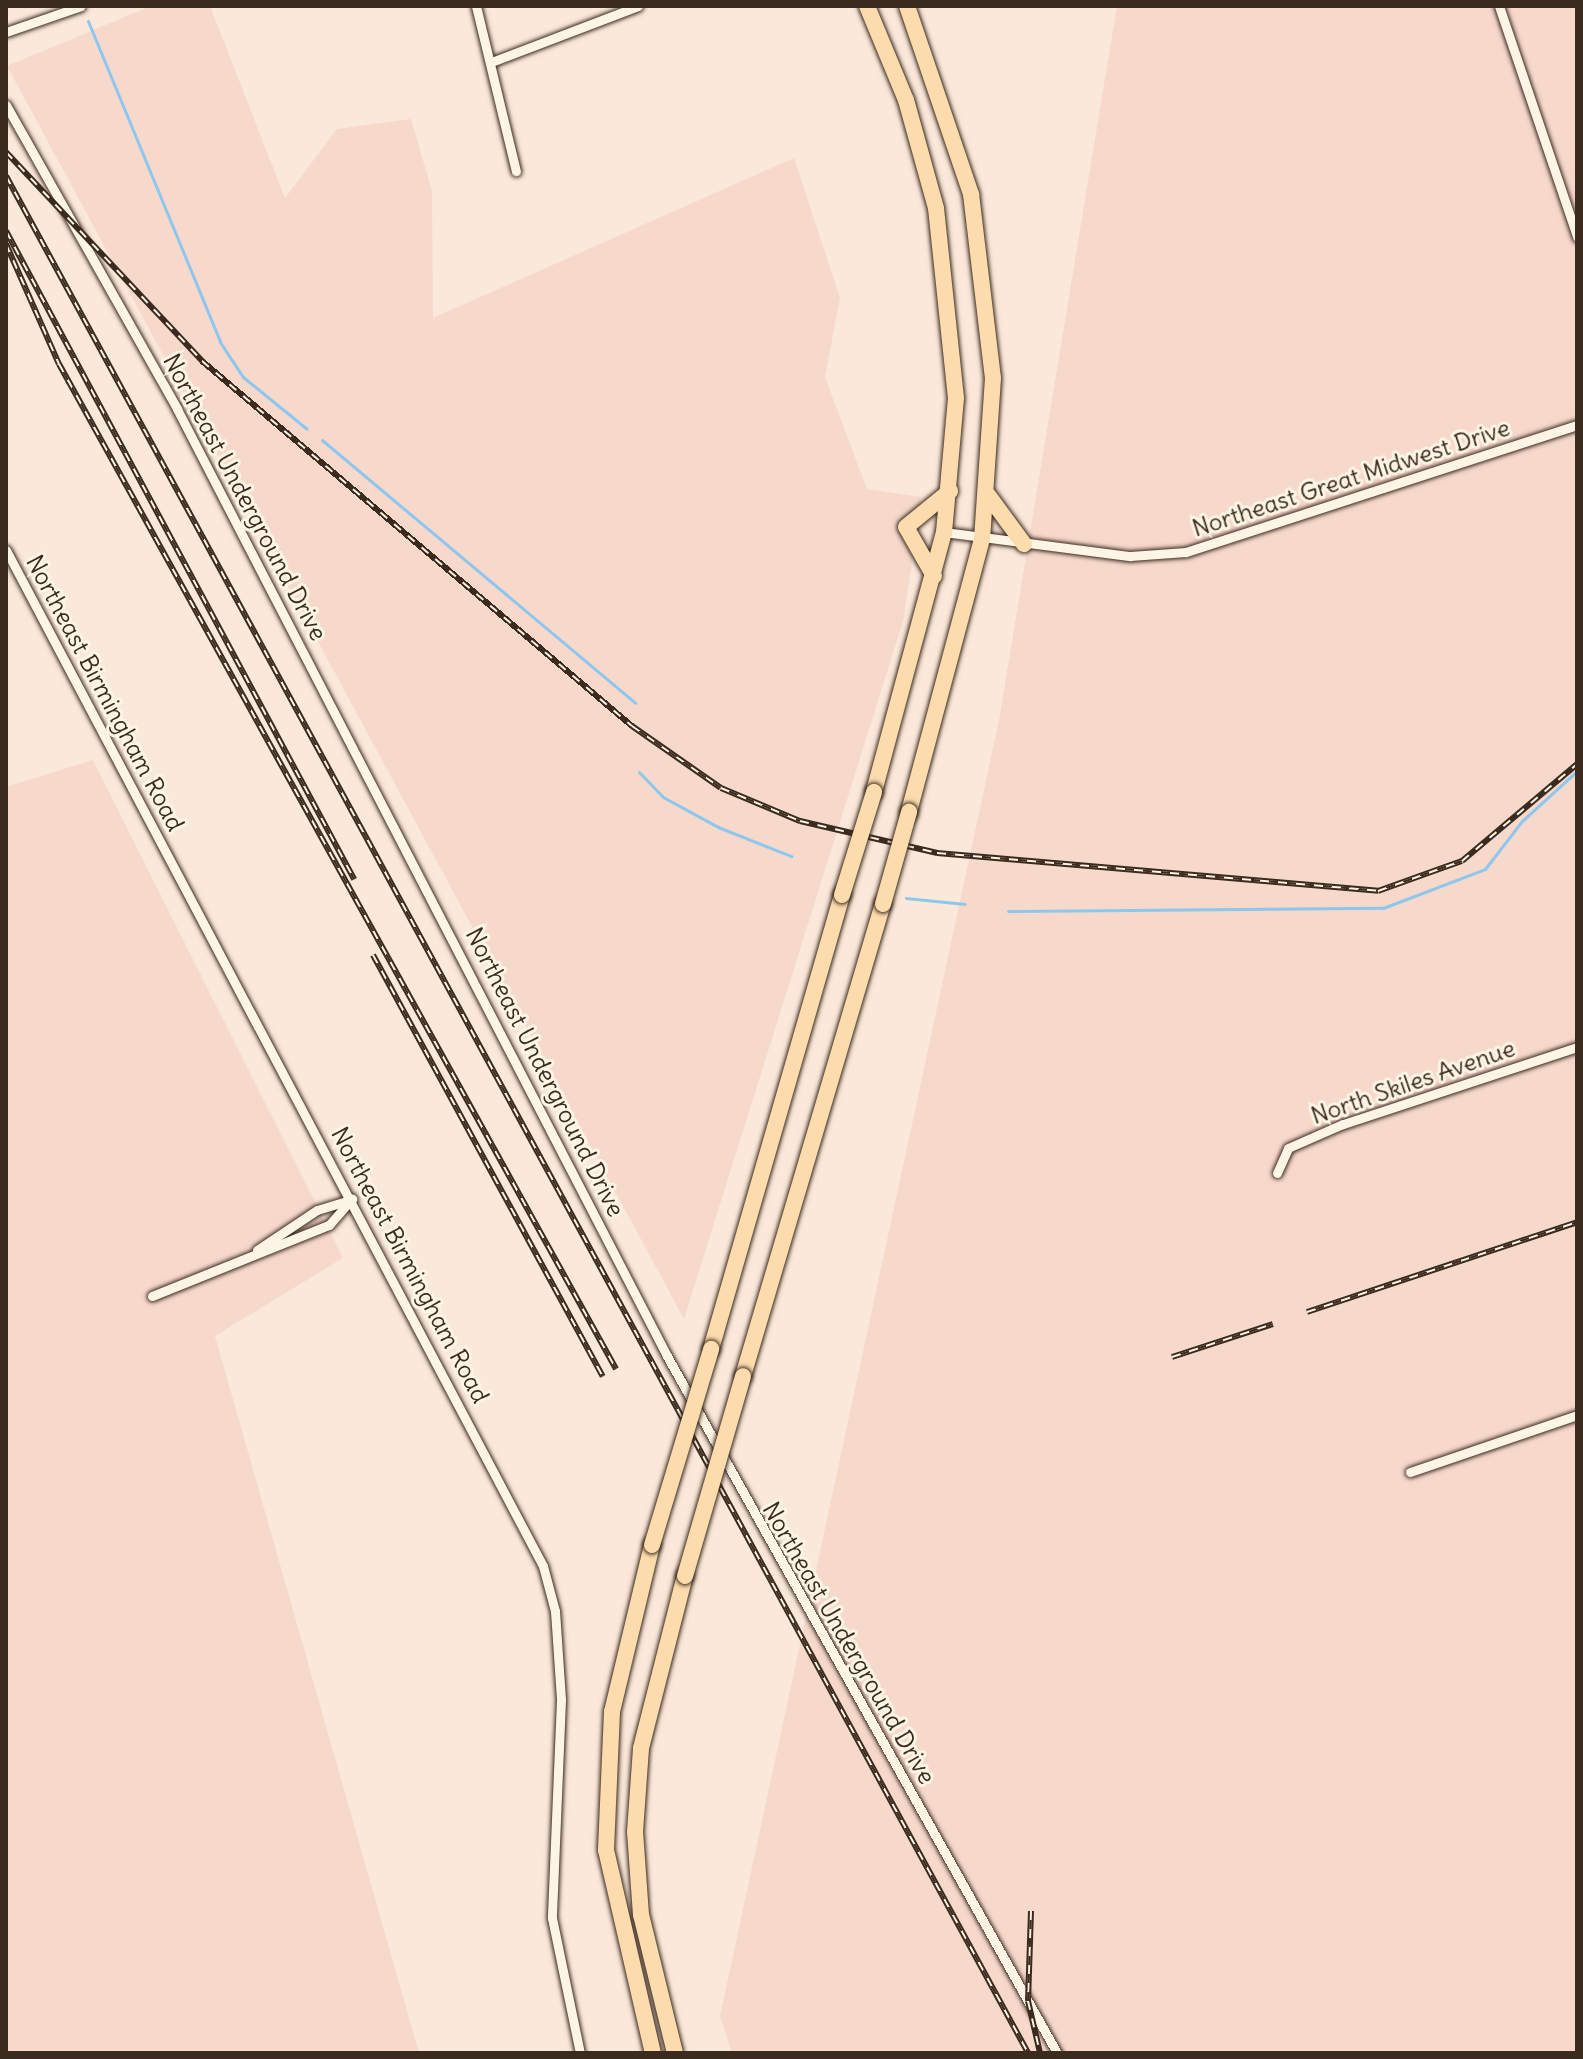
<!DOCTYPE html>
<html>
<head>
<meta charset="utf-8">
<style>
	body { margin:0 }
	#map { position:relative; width:1583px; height:2059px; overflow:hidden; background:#fae8da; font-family:Delius,sans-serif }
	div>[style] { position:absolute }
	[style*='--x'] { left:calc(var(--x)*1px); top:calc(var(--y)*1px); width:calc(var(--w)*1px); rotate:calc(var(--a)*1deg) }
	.built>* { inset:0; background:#f7d9cc }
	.stream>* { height:3px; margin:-1.5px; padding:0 1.5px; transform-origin:1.5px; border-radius:1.5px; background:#8fc6ee }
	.roads { filter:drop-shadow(0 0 2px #3b2a1e) drop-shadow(0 0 2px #3b2a1e) }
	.street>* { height:9px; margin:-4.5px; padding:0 4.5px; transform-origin:4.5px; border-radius:4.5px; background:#fcf5e5 }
	.highway>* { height:16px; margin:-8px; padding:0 8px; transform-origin:8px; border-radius:8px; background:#fcdcac }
	.rail>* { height:6px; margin-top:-3px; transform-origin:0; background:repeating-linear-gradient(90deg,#fcf5e5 0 9px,#3b2a1e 0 18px); box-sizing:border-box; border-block:2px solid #3b2a1e }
	.bridges { filter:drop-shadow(0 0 2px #3b2a1e) drop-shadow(0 0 2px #3b2a1e) }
	.highway-bridge>* { height:16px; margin:-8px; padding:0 8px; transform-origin:8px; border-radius:8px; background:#fcdcac }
	span { translate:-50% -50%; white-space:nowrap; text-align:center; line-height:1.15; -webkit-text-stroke:6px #fcf5e5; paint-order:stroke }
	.street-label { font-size:24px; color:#3b2a1e }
	.frame { position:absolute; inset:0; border:8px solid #3b2a1e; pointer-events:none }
</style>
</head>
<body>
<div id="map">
	<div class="built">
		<i style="clip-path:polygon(151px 6px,210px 6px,285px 198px,337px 129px,411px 119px,432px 191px,433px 318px,794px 158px,840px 298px,825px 377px,867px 489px,921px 497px,904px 618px,684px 1319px,7px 66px)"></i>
		<i style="clip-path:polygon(1117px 6px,1577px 6px,1577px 2053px,732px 2053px,720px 2016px,999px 720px)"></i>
		<i style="clip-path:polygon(93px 760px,343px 1258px,215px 1336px,419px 2053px,6px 2053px,6px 787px)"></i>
	</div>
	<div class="stream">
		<i style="--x:88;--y:21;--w:347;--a:67.6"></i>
		<i style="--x:220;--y:342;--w:42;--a:56.7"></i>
		<i style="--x:243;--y:377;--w:82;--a:39.1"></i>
		<i style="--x:322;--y:440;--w:409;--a:40"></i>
		<i style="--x:639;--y:772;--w:35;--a:46"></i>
		<i style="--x:663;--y:797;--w:63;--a:28.6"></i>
		<i style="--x:718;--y:827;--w:79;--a:21.7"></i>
		<i style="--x:906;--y:898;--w:59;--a:5.8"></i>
		<i style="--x:1008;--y:911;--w:375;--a:-0.5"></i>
		<i style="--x:1383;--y:908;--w:109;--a:-20.9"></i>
		<i style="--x:1485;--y:869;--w:61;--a:-52.4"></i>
		<i style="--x:1522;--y:821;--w:74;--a:-42.3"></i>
	</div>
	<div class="roads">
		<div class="street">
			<i style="--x:476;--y:6;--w:170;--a:76.4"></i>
			<i style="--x:1499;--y:6;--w:244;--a:71.3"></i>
			<i style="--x:6;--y:32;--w:79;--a:-19.1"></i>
			<i style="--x:494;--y:61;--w:154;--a:-20.9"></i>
			<i style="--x:6;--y:105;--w:349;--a:60.6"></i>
			<i style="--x:177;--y:409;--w:1066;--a:62.64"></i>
			<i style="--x:667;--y:1356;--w:799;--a:60.77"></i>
			<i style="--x:944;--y:532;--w:188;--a:7.4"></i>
			<i style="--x:1130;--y:556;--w:56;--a:-4.1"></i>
			<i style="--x:1186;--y:552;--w:411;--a:-18"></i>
			<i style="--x:6;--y:550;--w:1149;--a:62.14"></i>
			<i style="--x:543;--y:1566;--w:47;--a:75.1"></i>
			<i style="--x:555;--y:1611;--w:89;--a:86.1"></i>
			<i style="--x:561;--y:1700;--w:218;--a:92.4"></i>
			<i style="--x:552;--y:1918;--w:138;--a:78.3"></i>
			<i style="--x:1277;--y:1173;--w:27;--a:-66"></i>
			<i style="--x:1288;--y:1148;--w:60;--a:-23.6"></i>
			<i style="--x:1343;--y:1124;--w:246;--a:-18.2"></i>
			<i style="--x:257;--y:1250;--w:72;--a:-33.7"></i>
			<i style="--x:317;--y:1210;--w:37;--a:-17"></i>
			<i style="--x:152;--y:1296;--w:191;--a:-21.9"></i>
			<i style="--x:329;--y:1225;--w:35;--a:-49"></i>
			<i style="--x:1410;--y:1472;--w:176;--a:-18.8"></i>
		</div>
		<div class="highway">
			<i style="--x:867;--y:6;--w:102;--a:67.5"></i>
			<i style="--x:906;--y:100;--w:112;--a:74.5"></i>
			<i style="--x:936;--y:208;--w:191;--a:84"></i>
			<i style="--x:956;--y:398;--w:135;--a:95.1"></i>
			<i style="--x:944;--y:532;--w:269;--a:105.1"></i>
			<i style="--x:907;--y:6;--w:199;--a:71.2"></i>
			<i style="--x:971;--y:194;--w:185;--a:83.2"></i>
			<i style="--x:993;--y:378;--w:161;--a:93.9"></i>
			<i style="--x:982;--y:539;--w:283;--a:105"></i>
			<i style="--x:988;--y:495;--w:61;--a:53.7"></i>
			<i style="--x:934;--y:576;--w:56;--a:-119.7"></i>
			<i style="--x:906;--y:527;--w:57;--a:-39.3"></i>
			<i style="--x:711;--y:1349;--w:473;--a:-73.9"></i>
			<i style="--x:743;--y:1376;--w:492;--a:-73.5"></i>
			<i style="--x:652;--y:1545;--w:172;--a:103.5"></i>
			<i style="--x:612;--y:1712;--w:138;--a:92.5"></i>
			<i style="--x:606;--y:1850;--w:208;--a:77"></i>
			<i style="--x:675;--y:2053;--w:142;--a:-103.8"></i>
			<i style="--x:641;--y:1915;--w:83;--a:-94.1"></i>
			<i style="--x:635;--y:1832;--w:84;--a:-85.9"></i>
			<i style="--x:641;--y:1748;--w:178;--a:-75.7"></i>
		</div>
	</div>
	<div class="rail">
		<i style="--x:6;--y:152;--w:287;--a:46.8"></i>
		<i style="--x:202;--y:361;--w:564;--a:40.33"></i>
		<i style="--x:632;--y:726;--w:108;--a:34.9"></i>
		<i style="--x:721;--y:788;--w:86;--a:22.7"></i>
		<i style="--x:800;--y:821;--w:141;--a:13.1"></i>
		<i style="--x:937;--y:853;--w:443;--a:4.9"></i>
		<i style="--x:1378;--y:891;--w:89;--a:-19.7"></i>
		<i style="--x:1462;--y:861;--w:150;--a:-40.1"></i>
		<i style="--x:6;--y:176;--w:2137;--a:61.43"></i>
		<i style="--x:6;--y:231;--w:736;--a:61.76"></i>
		<i style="--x:6;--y:244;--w:131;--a:66.2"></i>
		<i style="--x:59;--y:364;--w:1149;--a:61"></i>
		<i style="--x:373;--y:955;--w:480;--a:61.4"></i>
		<i style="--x:1307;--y:1312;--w:285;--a:-18.4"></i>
		<i style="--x:1172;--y:1357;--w:106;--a:-18.1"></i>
		<i style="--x:1031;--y:1911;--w:90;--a:91.9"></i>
		<i style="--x:1028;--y:2001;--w:53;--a:77"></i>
	</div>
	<div class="bridges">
		<div class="highway-bridge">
			<i style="--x:842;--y:895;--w:108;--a:-72.7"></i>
			<i style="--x:883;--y:904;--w:96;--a:-74.2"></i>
			<i style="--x:652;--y:1545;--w:205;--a:-73.2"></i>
			<i style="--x:685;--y:1576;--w:208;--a:-73.8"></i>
		</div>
	</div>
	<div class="street-label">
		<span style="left:1351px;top:478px;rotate:-18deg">Northeast Great Midwest Drive</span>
		<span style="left:245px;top:497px;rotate:62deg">Northeast Underground Drive</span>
		<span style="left:105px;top:693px;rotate:62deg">Northeast Birmingham Road</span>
		<span style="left:545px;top:1072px;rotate:63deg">Northeast Underground Drive</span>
		<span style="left:1413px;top:1082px;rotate:-19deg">North Skiles Avenue</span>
		<span style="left:410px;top:1265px;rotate:62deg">Northeast Birmingham Road</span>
		<span style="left:849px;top:1643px;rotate:60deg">Northeast Underground Drive</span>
	</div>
	<div class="frame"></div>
</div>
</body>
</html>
